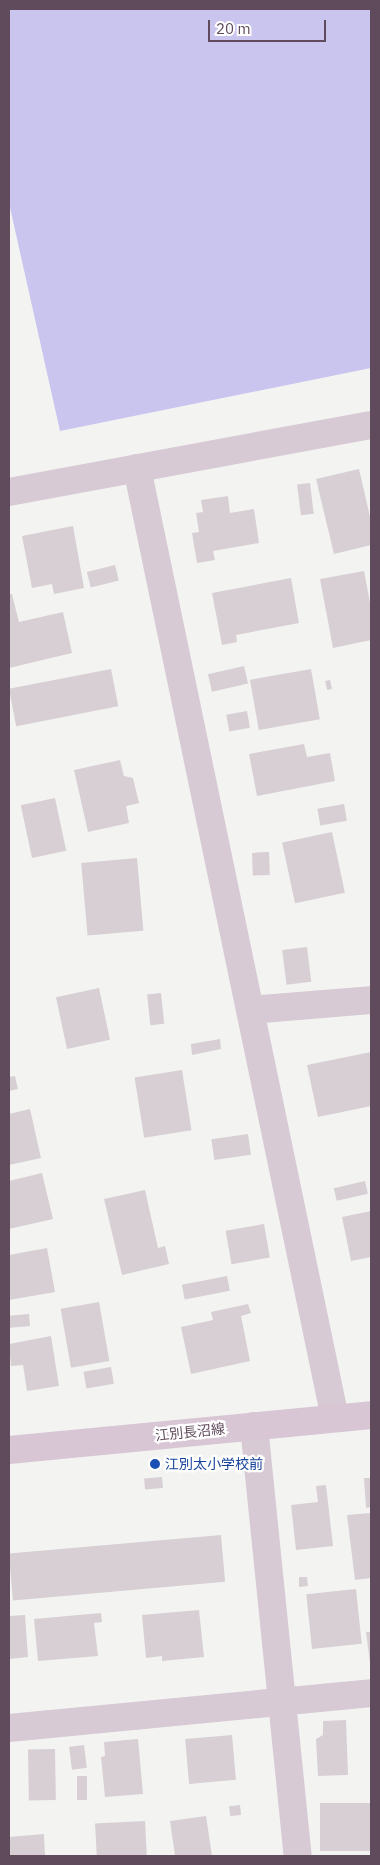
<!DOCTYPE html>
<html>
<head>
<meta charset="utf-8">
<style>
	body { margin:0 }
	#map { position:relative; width:380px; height:1865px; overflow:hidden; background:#f3f4f2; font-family:"IBM Plex Sans","Noto Sans JP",sans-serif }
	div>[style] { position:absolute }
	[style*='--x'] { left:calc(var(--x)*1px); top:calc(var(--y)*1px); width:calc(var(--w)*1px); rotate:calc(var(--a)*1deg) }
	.green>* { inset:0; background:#cac5ee }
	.building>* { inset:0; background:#d7cfd4; transform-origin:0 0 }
	.minor>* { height:28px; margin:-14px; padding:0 14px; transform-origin:14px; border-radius:14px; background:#d8cad5 }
	.secondary>* { height:28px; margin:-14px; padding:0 14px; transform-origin:14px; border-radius:14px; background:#d9c6d5 }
	.dots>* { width:14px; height:14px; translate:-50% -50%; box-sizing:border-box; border:2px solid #fff; border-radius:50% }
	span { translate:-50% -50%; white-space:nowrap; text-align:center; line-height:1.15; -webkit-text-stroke:4.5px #fff; paint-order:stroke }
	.street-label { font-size:14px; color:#5f4b5b }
	.transit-label { font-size:14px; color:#164399 }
	.left { translate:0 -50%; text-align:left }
	.frame { position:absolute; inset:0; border:10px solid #5f4b5b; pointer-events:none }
	.scale { position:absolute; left:208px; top:20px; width:118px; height:22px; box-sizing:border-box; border:2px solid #5f4b5b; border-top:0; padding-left:6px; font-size:15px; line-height:18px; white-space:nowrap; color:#5f4b5b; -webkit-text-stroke:4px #fff; paint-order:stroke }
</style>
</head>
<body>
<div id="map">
	<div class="green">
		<i style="clip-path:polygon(9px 9px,371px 9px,371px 368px,60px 431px,9px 203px)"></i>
	</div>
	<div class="building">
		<i style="clip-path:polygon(359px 469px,371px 521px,371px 545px,334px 554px,316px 479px)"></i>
		<i style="left:310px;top:483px;width:31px;height:13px;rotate:83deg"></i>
		<i style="clip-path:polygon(228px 496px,230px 513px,254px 509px,259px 543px,213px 551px,215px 560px,197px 563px,192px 533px,199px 532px,196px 513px,203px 512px,201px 500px)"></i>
		<i style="clip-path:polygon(73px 526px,84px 588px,54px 594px,52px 584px,32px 588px,22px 536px)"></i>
		<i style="left:115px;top:565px;width:16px;height:29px;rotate:76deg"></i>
		<i style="clip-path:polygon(364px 571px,371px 608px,371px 640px,333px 648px,320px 579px)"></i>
		<i style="clip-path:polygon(291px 578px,299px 623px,236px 635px,237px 642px,222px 645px,212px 593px)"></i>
		<i style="clip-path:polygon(9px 594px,12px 594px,19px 622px,63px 612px,72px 653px,9px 668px)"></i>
		<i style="left:244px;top:666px;width:18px;height:37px;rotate:77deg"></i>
		<i style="left:111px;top:669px;width:38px;height:104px;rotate:79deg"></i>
		<i style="left:311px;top:669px;width:51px;height:62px;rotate:80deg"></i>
		<i style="left:330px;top:680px;width:9px;height:5px;rotate:77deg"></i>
		<i style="left:247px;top:711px;width:17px;height:21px;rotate:80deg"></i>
		<i style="clip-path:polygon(304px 744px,307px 757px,330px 753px,335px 781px,257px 796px,249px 754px)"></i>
		<i style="clip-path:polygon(120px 760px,124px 776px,133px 778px,139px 803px,126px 806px,129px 823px,88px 832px,74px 770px)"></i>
		<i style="left:55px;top:798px;width:54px;height:35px;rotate:78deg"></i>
		<i style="left:344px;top:804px;width:17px;height:27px;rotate:80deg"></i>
		<i style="left:332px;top:832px;width:62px;height:51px;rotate:78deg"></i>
		<i style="left:269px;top:852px;width:23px;height:17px;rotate:88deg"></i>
		<i style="left:137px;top:858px;width:73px;height:56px;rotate:85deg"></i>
		<i style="left:307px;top:947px;width:35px;height:25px;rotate:83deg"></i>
		<i style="left:99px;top:988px;width:53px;height:44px;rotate:78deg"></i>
		<i style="left:161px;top:993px;width:31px;height:14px;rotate:84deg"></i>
		<i style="clip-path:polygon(220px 1039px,221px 1049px,192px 1055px,191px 1044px)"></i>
		<i style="clip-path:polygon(371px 1052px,371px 1106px,318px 1117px,307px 1065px)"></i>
		<i style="left:182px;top:1070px;width:61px;height:48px;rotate:81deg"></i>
		<i style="clip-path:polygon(15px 1076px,18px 1089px,9px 1091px,9px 1077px)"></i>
		<i style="clip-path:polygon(30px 1109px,41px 1158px,9px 1165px,9px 1114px)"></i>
		<i style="left:248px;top:1134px;width:21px;height:37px;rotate:82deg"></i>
		<i style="clip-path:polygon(42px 1173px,53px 1219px,9px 1229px,9px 1181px)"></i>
		<i style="left:365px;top:1181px;width:13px;height:32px;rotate:77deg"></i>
		<i style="clip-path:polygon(145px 1190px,158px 1248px,165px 1246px,169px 1264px,122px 1275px,104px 1199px)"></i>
		<i style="clip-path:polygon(371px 1211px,371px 1257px,351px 1261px,342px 1217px)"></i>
		<i style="left:264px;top:1224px;width:34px;height:39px;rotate:80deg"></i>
		<i style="clip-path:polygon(47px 1248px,55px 1292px,9px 1300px,9px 1255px)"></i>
		<i style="left:227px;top:1276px;width:15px;height:46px;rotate:79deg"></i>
		<i style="left:99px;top:1302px;width:60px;height:39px;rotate:80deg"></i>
		<i style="clip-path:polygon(248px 1304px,251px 1313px,241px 1316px,250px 1361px,191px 1374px,181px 1327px,213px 1320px,211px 1312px)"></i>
		<i style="left:29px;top:1314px;width:12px;height:20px;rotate:85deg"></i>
		<i style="clip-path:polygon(51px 1336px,59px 1386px,27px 1391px,23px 1365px,11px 1366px,9px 1344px)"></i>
		<i style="left:111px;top:1367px;width:17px;height:28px;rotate:80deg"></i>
		<i style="left:162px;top:1477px;width:11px;height:18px;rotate:85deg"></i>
		<i style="clip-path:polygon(364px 1478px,371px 1478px,371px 1507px,366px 1508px)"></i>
		<i style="clip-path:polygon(326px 1485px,333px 1546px,296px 1550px,291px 1505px,318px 1502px,316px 1486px)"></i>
		<i style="clip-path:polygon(371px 1513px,371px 1578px,355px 1580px,347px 1515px)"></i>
		<i style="left:221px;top:1535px;width:47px;height:213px;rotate:85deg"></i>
		<i style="clip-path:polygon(299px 1577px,307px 1577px,308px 1586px,299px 1587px)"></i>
		<i style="left:356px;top:1589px;width:55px;height:50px;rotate:84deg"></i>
		<i style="clip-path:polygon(199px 1610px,204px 1657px,162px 1661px,162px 1656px,146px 1658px,142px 1615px)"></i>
		<i style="clip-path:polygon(101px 1613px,102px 1622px,94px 1623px,98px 1656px,38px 1661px,34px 1619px)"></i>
		<i style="clip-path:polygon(25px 1615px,28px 1657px,9px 1659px,9px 1616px)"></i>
		<i style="clip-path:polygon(366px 1632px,371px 1632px,371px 1662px,370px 1663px)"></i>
		<i style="clip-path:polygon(346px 1720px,348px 1775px,318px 1776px,316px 1739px,323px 1735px,323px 1721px)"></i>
		<i style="left:232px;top:1735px;width:45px;height:47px;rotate:85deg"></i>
		<i style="clip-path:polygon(138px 1739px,143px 1794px,105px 1797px,101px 1757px,105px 1756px,104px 1742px)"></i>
		<i style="left:84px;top:1745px;width:23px;height:15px;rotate:83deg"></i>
		<i style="left:55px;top:1749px;width:51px;height:27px;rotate:89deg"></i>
		<i style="left:77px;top:1776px;width:10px;height:24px"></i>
		<i style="left:371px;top:1803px;width:48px;height:51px;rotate:90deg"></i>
		<i style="left:240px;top:1805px;width:10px;height:11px;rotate:84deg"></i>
		<i style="clip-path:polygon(206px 1816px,212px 1856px,175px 1856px,170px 1821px)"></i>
		<i style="left:145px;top:1821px;width:35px;height:50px;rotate:87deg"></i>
		<i style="clip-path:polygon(44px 1834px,45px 1856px,9px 1856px,9px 1837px)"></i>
	</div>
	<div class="minor">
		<i style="--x:137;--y:468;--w:970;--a:78.23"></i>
		<i style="--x:9;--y:492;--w:368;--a:-10.5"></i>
		<i style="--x:250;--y:1010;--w:121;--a:-4.7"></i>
		<i style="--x:254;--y:1426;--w:432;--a:84.2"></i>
		<i style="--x:9;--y:1728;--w:364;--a:-5.5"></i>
	</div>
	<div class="secondary">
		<i style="--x:9;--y:1450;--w:364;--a:-5.5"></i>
	</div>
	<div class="dots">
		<i style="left:155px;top:1464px;background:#1a4fb4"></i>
	</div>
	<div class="street-label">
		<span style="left:190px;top:1432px;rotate:-6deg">江別長沼線</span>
	</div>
	<div class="transit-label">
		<span class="left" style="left:165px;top:1464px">江別太小学校前</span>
	</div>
	<div class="frame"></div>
	<div class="scale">20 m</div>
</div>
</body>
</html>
